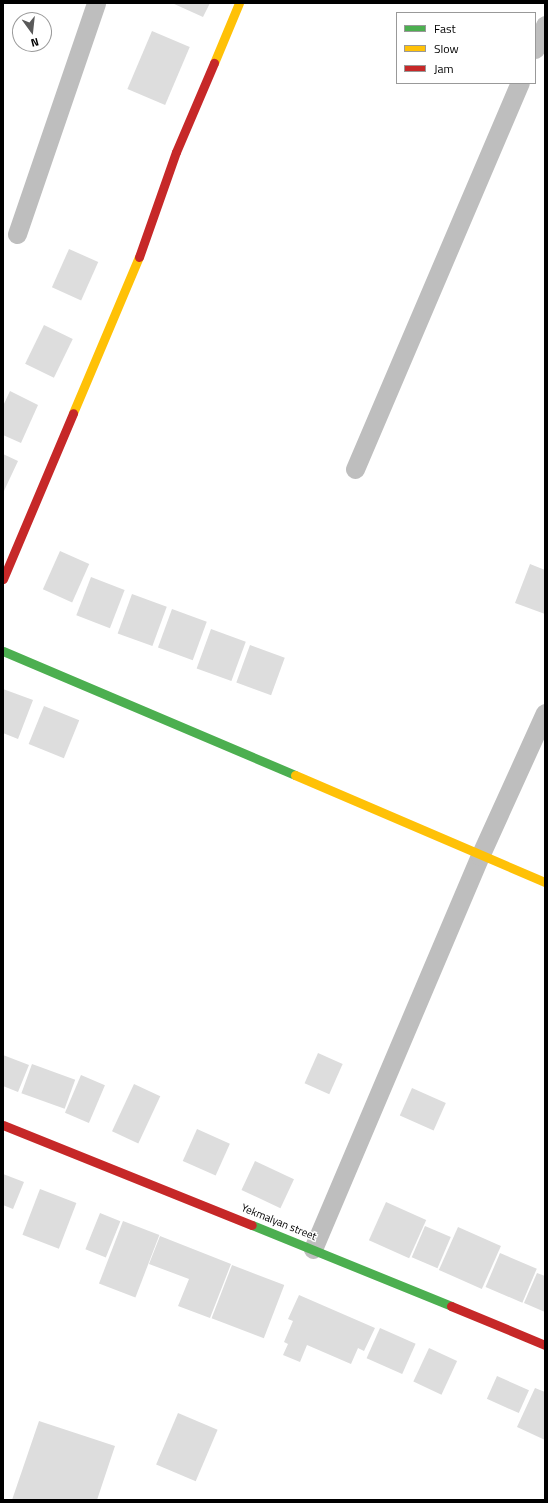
<!DOCTYPE html>
<html>
<head>
<meta charset="utf-8">
<style>
	body { margin:0 }
	#map { position:relative; width:548px; height:1503px; overflow:hidden; background:#fff; font-family:"Titillium Web",sans-serif }
	div>[style] { position:absolute }
	[style*='--x'] { left:calc(var(--x)*1px); top:calc(var(--y)*1px); width:calc(var(--w)*1px); rotate:calc(var(--a)*1deg) }
	.building>* { inset:0; background:#ddd; transform-origin:0 0 }
	.street>* { height:19px; margin:-9.5px; padding:0 9.5px; transform-origin:9.5px; border-radius:9.5px; background:#bebebe }
	.fast>* { height:9px; margin:-4.5px; padding:0 4.5px; transform-origin:4.5px; border-radius:4.5px; background:#4caf50 }
	.slow>* { height:9px; margin:-4.5px; padding:0 4.5px; transform-origin:4.5px; border-radius:4.5px; background:#ffc107 }
	.jam>* { height:9px; margin:-4.5px; padding:0 4.5px; transform-origin:4.5px; border-radius:4.5px; background:#c62828 }
	span { translate:-50% -50%; white-space:nowrap; text-align:center; line-height:1.15; -webkit-text-stroke:3px #fff; paint-order:stroke }
	.street-label { font-size:11px; color:#000 }
	.frame { position:absolute; inset:0; border:4px solid #000; pointer-events:none }
	.legend { position:absolute; left:396px; top:12px; width:140px; height:72px; box-sizing:border-box; background:#fff; border:1px solid #999; margin:0; padding:5px 7px; list-style:none; font-size:12px; color:#000 }
	.legend li { display:flex; align-items:center; gap:8px; height:20px }
	.legend b { width:20px; border:1px solid #999 }
	.north { position:absolute; left:12px; top:12px; width:40px; height:40px; box-sizing:border-box; background:#fff; border:1px solid #999; border-radius:50%; rotate:165deg; font-size:11px; font-weight:700; line-height:16px; text-align:center; color:#000 }
	.north::after { content:''; display:block; margin:auto; width:14px; height:18px; background:#595959; clip-path:polygon(50% 0,100% 100%,50% 72%,0 100%) }
</style>
</head>
<body>
<div id="map">
	<div class="building">
		<i style="clip-path:polygon(172px 3px,210px 3px,203px 17px)"></i>
		<i style="left:152px;top:31px;width:41px;height:63px;rotate:23deg"></i>
		<i style="left:69px;top:249px;width:32px;height:42px;rotate:24deg"></i>
		<i style="left:44px;top:325px;width:32px;height:43px;rotate:26deg"></i>
		<i style="clip-path:polygon(10px 391px,38px 405px,21px 443px,3px 435px,3px 406px)"></i>
		<i style="clip-path:polygon(3px 454px,18px 461px,3px 493px)"></i>
		<i style="left:60px;top:551px;width:32px;height:42px;rotate:24deg"></i>
		<i style="clip-path:polygon(530px 564px,545px 570px,545px 614px,515px 603px)"></i>
		<i style="left:91px;top:577px;width:36px;height:41px;rotate:21deg"></i>
		<i style="left:132px;top:594px;width:37px;height:42px;rotate:20deg"></i>
		<i style="left:172px;top:609px;width:37px;height:41px;rotate:20deg"></i>
		<i style="left:211px;top:629px;width:37px;height:42px;rotate:20deg"></i>
		<i style="left:250px;top:645px;width:37px;height:40px;rotate:20deg"></i>
		<i style="clip-path:polygon(3px 689px,33px 700px,18px 739px,3px 733px)"></i>
		<i style="left:44px;top:706px;width:38px;height:41px;rotate:22deg"></i>
		<i style="left:318px;top:1053px;width:27px;height:33px;rotate:24deg"></i>
		<i style="clip-path:polygon(3px 1055px,29px 1065px,18px 1092px,3px 1086px)"></i>
		<i style="left:32px;top:1064px;width:46px;height:31px;rotate:20deg"></i>
		<i style="left:81px;top:1075px;width:26px;height:41px;rotate:23deg"></i>
		<i style="left:134px;top:1084px;width:29px;height:52px;rotate:25deg"></i>
		<i style="left:412px;top:1088px;width:37px;height:30px;rotate:24deg"></i>
		<i style="left:197px;top:1129px;width:36px;height:35px;rotate:24deg"></i>
		<i style="left:255px;top:1161px;width:43px;height:32px;rotate:25deg"></i>
		<i style="clip-path:polygon(3px 1174px,24px 1182px,13px 1209px,3px 1205px)"></i>
		<i style="left:40px;top:1189px;width:39px;height:49px;rotate:21deg"></i>
		<i style="left:386px;top:1202px;width:44px;height:42px;rotate:24deg"></i>
		<i style="left:100px;top:1213px;width:22px;height:39px;rotate:22deg"></i>
		<i style="left:123px;top:1221px;width:39px;height:67px;rotate:21deg"></i>
		<i style="left:425px;top:1226px;width:28px;height:34px;rotate:23deg"></i>
		<i style="left:458px;top:1227px;width:47px;height:47px;rotate:24deg"></i>
		<i style="clip-path:polygon(160px 1236px,231px 1264px,210px 1318px,178px 1306px,189px 1279px,149px 1264px)"></i>
		<i style="left:500px;top:1253px;width:40px;height:37px;rotate:23deg"></i>
		<i style="left:232px;top:1265px;width:56px;height:57px;rotate:21deg"></i>
		<i style="clip-path:polygon(537px 1273px,545px 1276px,545px 1312px,524px 1303px)"></i>
		<i style="clip-path:polygon(299px 1295px,375px 1328px,364px 1351px,358px 1348px,351px 1364px,307px 1345px,300px 1362px,283px 1355px,288px 1344px,284px 1342px,293px 1321px,288px 1319px)"></i>
		<i style="left:380px;top:1328px;width:39px;height:33px;rotate:24deg"></i>
		<i style="left:429px;top:1348px;width:31px;height:37px;rotate:25deg"></i>
		<i style="left:497px;top:1376px;width:35px;height:25px;rotate:24deg"></i>
		<i style="clip-path:polygon(535px 1388px,545px 1392px,545px 1440px,517px 1427px)"></i>
		<i style="left:178px;top:1413px;width:43px;height:56px;rotate:23deg"></i>
		<i style="clip-path:polygon(39px 1421px,115px 1446px,97px 1500px,12px 1500px)"></i>
	</div>
	<div class="street">
		<i style="--x:535;--y:49;--w:26;--a:-67"></i>
		<i style="--x:17;--y:234;--w:244;--a:-71.1"></i>
		<i style="--x:355;--y:469;--w:420;--a:-66.9"></i>
		<i style="--x:313;--y:1249;--w:427;--a:-67"></i>
		<i style="--x:480;--y:856;--w:157;--a:-65.6"></i>
	</div>
	<div class="fast">
		<i style="--x:3;--y:651;--w:317;--a:23"></i>
		<i style="--x:252;--y:1225;--w:215;--a:22.1"></i>
	</div>
	<div class="slow">
		<i style="--x:214;--y:63;--w:65;--a:-67.4"></i>
		<i style="--x:73;--y:413;--w:169;--a:-67.1"></i>
		<i style="--x:295;--y:775;--w:272;--a:23.2"></i>
	</div>
	<div class="jam">
		<i style="--x:139;--y:257;--w:111;--a:-70.6"></i>
		<i style="--x:176;--y:152;--w:97;--a:-66.9"></i>
		<i style="--x:3;--y:579;--w:180;--a:-67.1"></i>
		<i style="--x:3;--y:1125;--w:268;--a:21.9"></i>
		<i style="--x:451;--y:1306;--w:102;--a:22.5"></i>
	</div>
	<div class="street-label">
		<span style="left:279px;top:1222px;rotate:22deg">Yekmalyan street</span>
	</div>
	<div class="frame"></div>
	<ul class="legend">
	<li><b style="height:5px;background:#4caf50"></b>Fast</li>
	<li><b style="height:5px;background:#ffc107"></b>Slow</li>
	<li><b style="height:5px;background:#c62828"></b>Jam</li>
	</ul>
	<div class="north">N</div>
</div>
</body>
</html>
